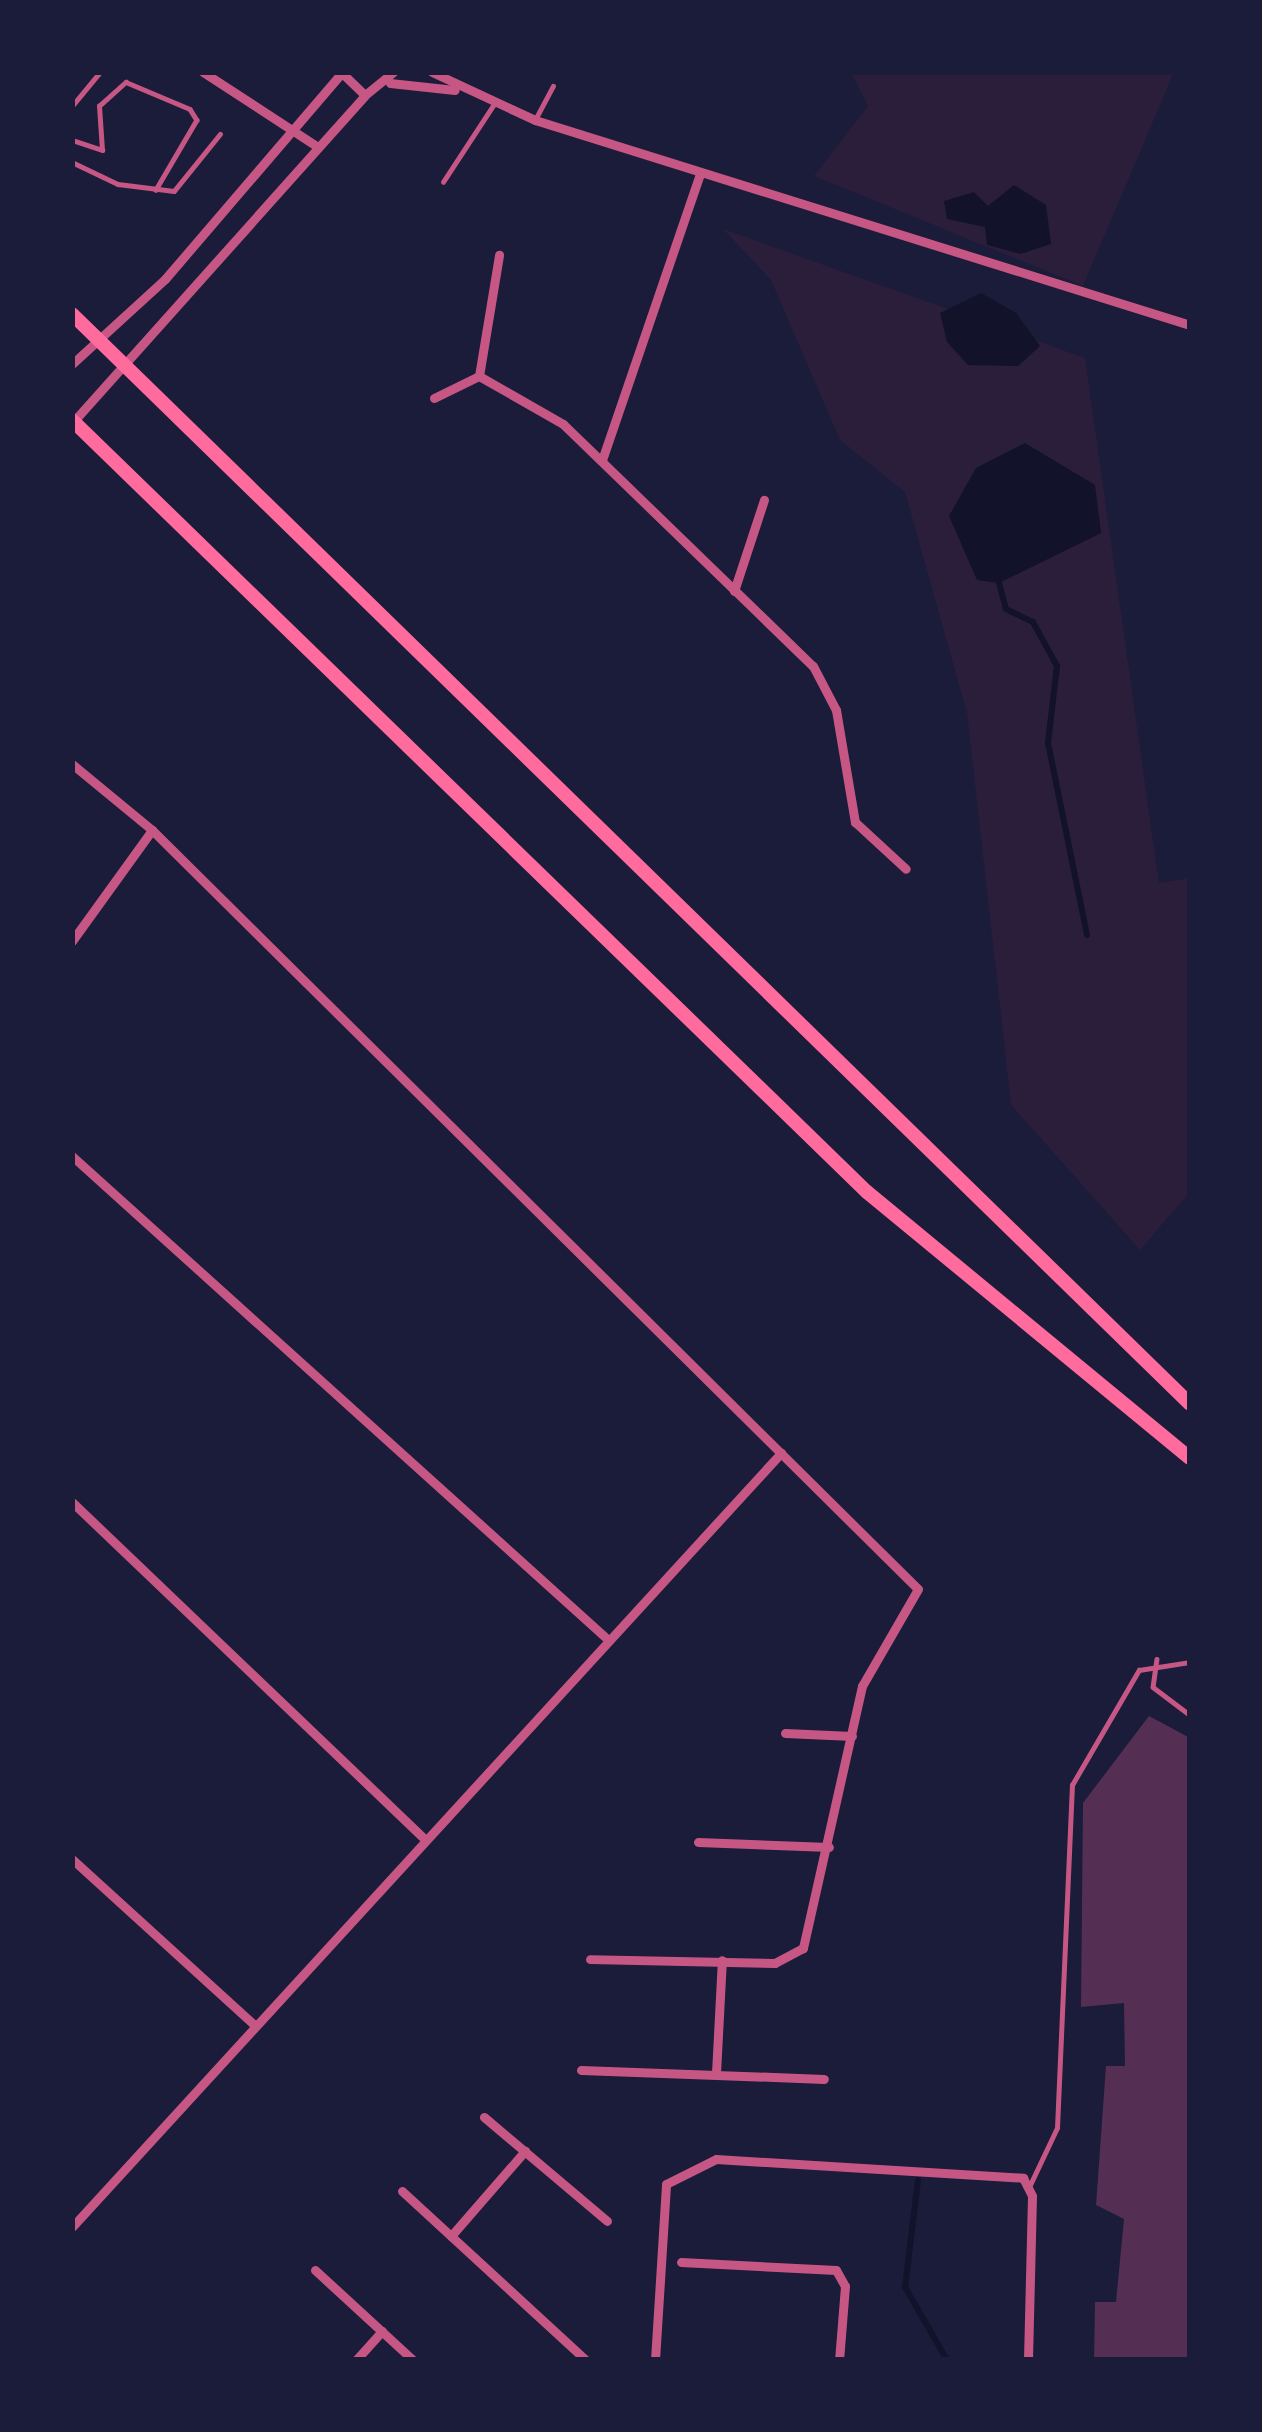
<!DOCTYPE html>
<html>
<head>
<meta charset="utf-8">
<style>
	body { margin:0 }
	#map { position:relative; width:1262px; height:2432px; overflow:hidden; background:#1b1b3a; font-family:"Source Serif 4",serif }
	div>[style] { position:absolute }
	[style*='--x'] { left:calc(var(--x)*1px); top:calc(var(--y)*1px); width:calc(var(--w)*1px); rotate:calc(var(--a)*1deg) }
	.green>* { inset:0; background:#2a1e3b }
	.water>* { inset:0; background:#12122b }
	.stream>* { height:6px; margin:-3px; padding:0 3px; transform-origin:3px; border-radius:3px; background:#12122b }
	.building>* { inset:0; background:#542f53 }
	.service>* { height:4.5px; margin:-2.25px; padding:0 2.25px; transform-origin:2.25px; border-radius:2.25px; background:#c65784 }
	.minor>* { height:9px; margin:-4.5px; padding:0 4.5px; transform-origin:4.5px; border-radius:4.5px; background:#c65784 }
	.secondary>* { height:14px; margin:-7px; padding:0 7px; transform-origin:7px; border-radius:7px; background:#ff6b9d }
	span { translate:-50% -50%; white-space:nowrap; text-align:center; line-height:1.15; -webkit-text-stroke:9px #1b1b3a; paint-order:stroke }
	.frame { position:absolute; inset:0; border:75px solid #1b1b3a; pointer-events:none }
</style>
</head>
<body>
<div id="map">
	<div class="green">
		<i style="clip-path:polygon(851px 72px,1174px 72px,1083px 286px,814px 176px,868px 106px)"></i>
		<i style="clip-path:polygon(723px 229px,1085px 358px,1159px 883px,1190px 878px,1190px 1192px,1140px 1250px,1011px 1105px,967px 713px,905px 492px,840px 440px,771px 280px)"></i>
	</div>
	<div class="water">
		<i style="clip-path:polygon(1014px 185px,1046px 205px,1051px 244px,1021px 254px,987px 245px,985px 227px,947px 219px,944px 201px,974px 192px,988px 206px)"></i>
		<i style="clip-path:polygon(981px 293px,1016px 313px,1040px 346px,1018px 366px,968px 365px,947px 342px,940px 313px)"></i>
		<i style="clip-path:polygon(1025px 443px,1095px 485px,1101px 533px,999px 583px,977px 580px,949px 516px,976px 468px)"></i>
	</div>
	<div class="stream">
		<i style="--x:999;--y:583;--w:27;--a:75"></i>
		<i style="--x:1006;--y:609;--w:30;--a:26"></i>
		<i style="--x:1033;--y:622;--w:50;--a:61.4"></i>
		<i style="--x:1057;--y:666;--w:78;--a:96.7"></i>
		<i style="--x:1048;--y:743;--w:196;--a:78.5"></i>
		<i style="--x:918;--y:2180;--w:108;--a:96.9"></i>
		<i style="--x:905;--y:2287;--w:84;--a:60.1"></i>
	</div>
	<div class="building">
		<i style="clip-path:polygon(1149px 1716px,1190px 1738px,1190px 2360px,1094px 2360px,1095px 2302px,1116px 2302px,1124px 2219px,1096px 2205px,1106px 2066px,1125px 2066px,1124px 2003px,1081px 2007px,1083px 1803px)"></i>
	</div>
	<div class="service">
		<i style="--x:72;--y:106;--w:44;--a:-50.5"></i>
		<i style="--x:536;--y:118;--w:36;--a:-62"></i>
		<i style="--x:72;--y:140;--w:32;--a:18"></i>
		<i style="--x:102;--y:150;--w:44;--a:-93.9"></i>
		<i style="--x:99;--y:106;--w:36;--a:-42"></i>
		<i style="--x:126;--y:82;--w:69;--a:22.9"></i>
		<i style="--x:190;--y:109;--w:13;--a:58"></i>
		<i style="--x:197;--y:120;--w:81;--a:120.4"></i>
		<i style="--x:72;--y:162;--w:51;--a:25.6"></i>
		<i style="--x:118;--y:184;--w:56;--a:7.1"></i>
		<i style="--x:174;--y:191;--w:73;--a:-51.1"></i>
		<i style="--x:443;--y:182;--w:93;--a:-56.8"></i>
		<i style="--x:1157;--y:1659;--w:28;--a:98"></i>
		<i style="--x:1153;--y:1687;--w:46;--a:37.1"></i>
		<i style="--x:1030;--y:2185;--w:63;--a:-64.7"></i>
		<i style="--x:1057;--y:2128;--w:343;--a:-87.5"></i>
		<i style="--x:1072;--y:1785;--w:133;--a:-59.8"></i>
		<i style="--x:1139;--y:1670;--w:52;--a:-8.9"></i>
	</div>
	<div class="minor">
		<i style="--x:203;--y:72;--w:134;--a:33.1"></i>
		<i style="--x:341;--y:72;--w:33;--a:44"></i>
		<i style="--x:365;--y:95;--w:36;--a:-39"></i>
		<i style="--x:432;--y:72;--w:114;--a:25"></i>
		<i style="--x:535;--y:120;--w:686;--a:17.38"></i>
		<i style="--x:390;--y:83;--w:65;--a:6.1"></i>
		<i style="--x:72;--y:364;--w:126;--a:-42.4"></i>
		<i style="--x:165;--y:279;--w:270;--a:-49.4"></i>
		<i style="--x:479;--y:376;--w:97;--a:29.7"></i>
		<i style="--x:563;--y:424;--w:348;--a:44.1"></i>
		<i style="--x:813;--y:666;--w:50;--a:62.4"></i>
		<i style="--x:836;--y:710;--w:114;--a:80.4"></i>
		<i style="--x:855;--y:822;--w:69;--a:42.7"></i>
		<i style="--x:479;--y:376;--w:123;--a:-80.6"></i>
		<i style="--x:434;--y:398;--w:50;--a:-26.1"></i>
		<i style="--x:73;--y:422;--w:438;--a:-48.2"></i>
		<i style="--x:602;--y:460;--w:302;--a:-71.1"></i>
		<i style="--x:734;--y:591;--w:96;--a:-71.8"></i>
		<i style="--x:72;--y:764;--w:104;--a:39.5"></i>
		<i style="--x:152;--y:830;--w:1078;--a:44.74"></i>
		<i style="--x:918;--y:1589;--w:112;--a:120"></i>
		<i style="--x:862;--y:1686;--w:269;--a:102.7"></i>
		<i style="--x:803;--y:1948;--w:32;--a:152"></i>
		<i style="--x:775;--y:1963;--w:185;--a:-178.8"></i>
		<i style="--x:72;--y:941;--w:137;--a:-54.2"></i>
		<i style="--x:72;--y:1156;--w:718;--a:42.06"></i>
		<i style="--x:72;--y:1502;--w:484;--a:43.7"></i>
		<i style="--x:785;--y:1733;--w:67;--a:2.6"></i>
		<i style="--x:698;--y:1842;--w:131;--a:2.2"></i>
		<i style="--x:72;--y:1859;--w:244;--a:42.3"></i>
		<i style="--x:581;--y:2070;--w:243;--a:2.1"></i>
		<i style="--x:716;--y:2073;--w:113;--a:-87"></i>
		<i style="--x:484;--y:2117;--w:161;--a:40.2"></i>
		<i style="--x:402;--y:2191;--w:250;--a:42.6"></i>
		<i style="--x:72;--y:2227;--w:1050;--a:-47.51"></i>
		<i style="--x:451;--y:2236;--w:113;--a:-49"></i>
		<i style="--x:681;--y:2262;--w:155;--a:3"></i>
		<i style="--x:836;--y:2270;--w:18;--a:61"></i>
		<i style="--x:845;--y:2286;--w:74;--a:94.6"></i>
		<i style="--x:315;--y:2270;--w:133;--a:42.6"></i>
		<i style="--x:356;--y:2360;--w:39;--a:-48"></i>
		<i style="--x:655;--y:2360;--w:176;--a:-86.4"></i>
		<i style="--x:666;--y:2184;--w:56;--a:-26.6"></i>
		<i style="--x:716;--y:2159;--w:308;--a:3.5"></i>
		<i style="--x:1023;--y:2178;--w:20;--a:63"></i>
		<i style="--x:1032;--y:2196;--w:164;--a:91.4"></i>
	</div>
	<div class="secondary">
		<i style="--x:72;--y:314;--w:1561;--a:44.27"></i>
		<i style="--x:72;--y:420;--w:1108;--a:44.16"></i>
		<i style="--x:867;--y:1192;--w:418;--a:39.5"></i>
	</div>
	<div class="frame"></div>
</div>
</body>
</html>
